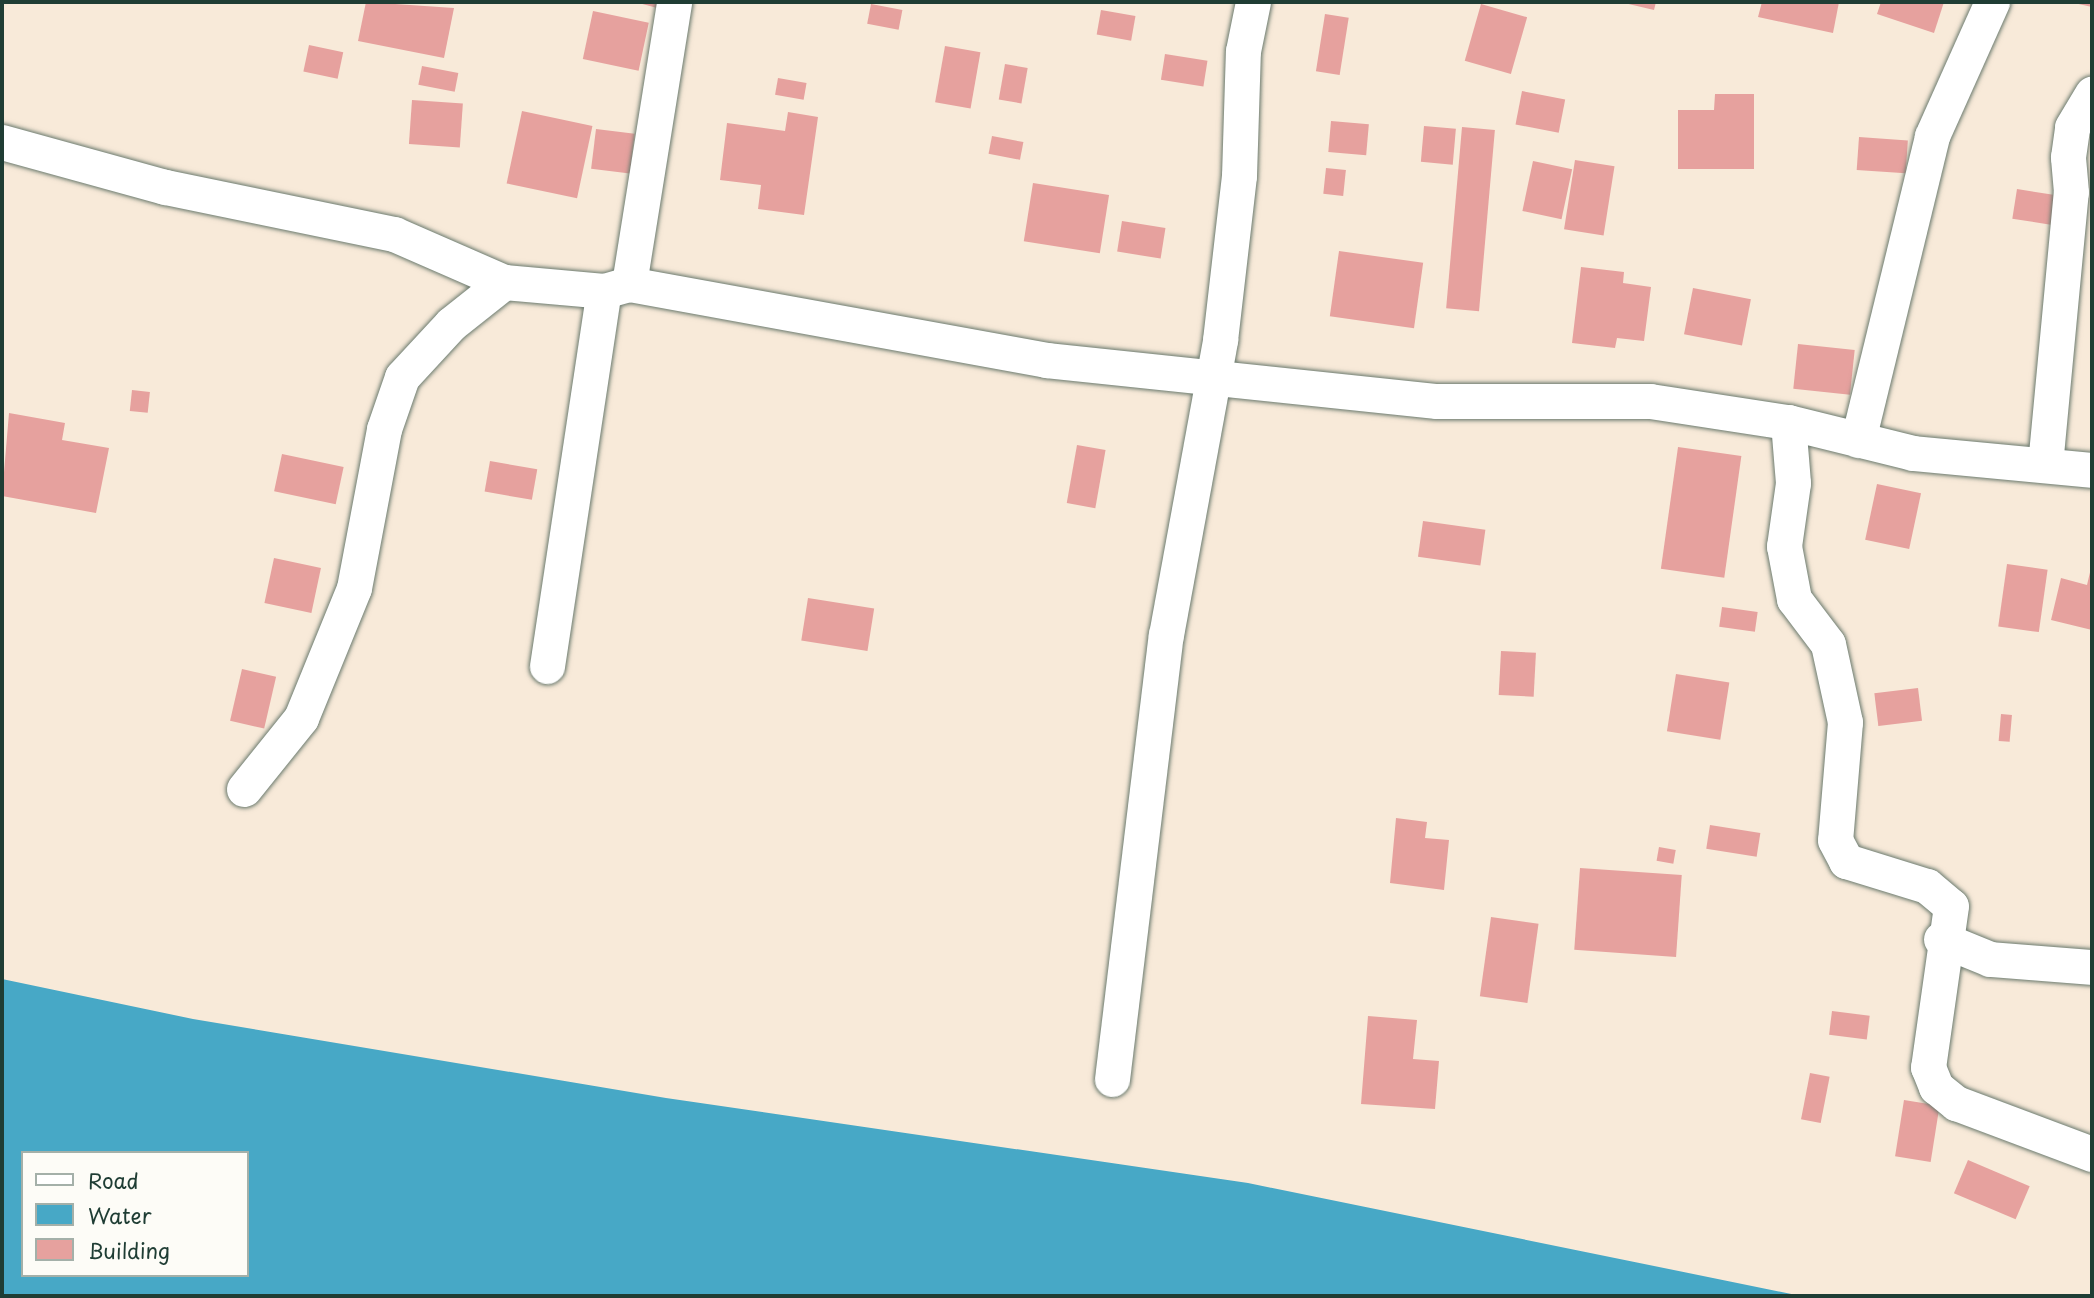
<!DOCTYPE html>
<html>
<head>
<meta charset="utf-8">
<style>
	body { margin:0 }
	#map { position:relative; width:2094px; height:1298px; overflow:hidden; background:#f8ead9; font-family:"Playpen Sans",sans-serif }
	div>[style] { position:absolute }
	[style*='--x'] { left:calc(var(--x)*1px); top:calc(var(--y)*1px); width:calc(var(--w)*1px); rotate:calc(var(--a)*1deg) }
	.water>* { inset:0; background:#47a8c6 }
	.building>* { inset:0; background:#e6a19e; transform-origin:0 0 }
	.roads { filter:drop-shadow(0 0 2px #6b7a6e) drop-shadow(0 0 2px #6b7a6e) }
	.minor>* { height:35px; margin:-17.5px; padding:0 17.5px; transform-origin:17.5px; border-radius:17.5px; background:#fff }
	span { translate:-50% -50%; white-space:nowrap; text-align:center; line-height:1.15; -webkit-text-stroke:5px #fdfcf7; paint-order:stroke }
	.frame { position:absolute; inset:0; border:4px solid #1f3d34; pointer-events:none }
	.legend { position:absolute; left:21px; top:1151px; width:228px; height:126px; box-sizing:border-box; background:#fdfcf7; border:2px solid #a4b0a9; margin:0; padding:9px 12px; list-style:none; font-size:21px; color:#1f3d34 }
	.legend li { display:flex; align-items:center; gap:14px; height:35px }
	.legend b { width:35px; border:2px solid #a4b0a9 }
</style>
</head>
<body>
<div id="map">
	<div class="water">
		<i style="clip-path:polygon(evenodd,2px 979px,193px 1019px,666px 1098px,1248px 1183px,1801px 1296px,2px 1296px,2px 979px,23px 1153px,247px 1153px,247px 1275px,23px 1275px,23px 1153px)"></i>
	</div>
	<div class="building">
		<i style="clip-path:polygon(366px 2px,454px 8px,444px 58px,358px 41px)"></i>
		<i style="clip-path:polygon(635px 2px,663px 2px,661px 9px)"></i>
		<i style="clip-path:polygon(1620px 2px,1656px 2px,1654px 10px)"></i>
		<i style="clip-path:polygon(1762px 2px,1839px 2px,1833px 33px,1758px 17px)"></i>
		<i style="clip-path:polygon(1881px 2px,1944px 2px,1934px 33px,1877px 14px)"></i>
		<i style="clip-path:polygon(2075px 2px,2092px 2px,2092px 7px,2074px 3px)"></i>
		<i style="left:871px;top:4px;width:32px;height:20px;rotate:11deg"></i>
		<i style="left:1481px;top:4px;width:48px;height:59px;rotate:16deg"></i>
		<i style="left:1101px;top:10px;width:35px;height:25px;rotate:10deg"></i>
		<i style="left:593px;top:11px;width:57px;height:49px;rotate:12deg"></i>
		<i style="left:1325px;top:14px;width:24px;height:58px;rotate:9deg"></i>
		<i style="left:309px;top:45px;width:35px;height:27px;rotate:12deg"></i>
		<i style="left:945px;top:46px;width:36px;height:57px;rotate:10deg"></i>
		<i style="left:1165px;top:54px;width:43px;height:26px;rotate:9deg"></i>
		<i style="left:1005px;top:64px;width:23px;height:36px;rotate:10deg"></i>
		<i style="left:422px;top:66px;width:37px;height:19px;rotate:11deg"></i>
		<i style="left:778px;top:78px;width:29px;height:17px;rotate:10deg"></i>
		<i style="left:1522px;top:91px;width:44px;height:34px;rotate:11deg"></i>
		<i style="clip-path:polygon(1715px 94px,1754px 94px,1754px 169px,1678px 169px,1678px 110px,1714px 110px)"></i>
		<i style="left:412px;top:100px;width:51px;height:44px;rotate:4deg"></i>
		<i style="left:522px;top:111px;width:72px;height:74px;rotate:12deg"></i>
		<i style="clip-path:polygon(788px 112px,818px 117px,804px 215px,758px 209px,761px 185px,720px 180px,727px 123px,785px 131px)"></i>
		<i style="left:1331px;top:121px;width:38px;height:31px;rotate:5deg"></i>
		<i style="left:1424px;top:126px;width:32px;height:36px;rotate:5deg"></i>
		<i style="left:1462px;top:127px;width:33px;height:182px;rotate:5deg"></i>
		<i style="left:596px;top:129px;width:39px;height:40px;rotate:7deg"></i>
		<i style="left:992px;top:136px;width:32px;height:18px;rotate:11deg"></i>
		<i style="left:1859px;top:137px;width:49px;height:33px;rotate:4deg"></i>
		<i style="left:1575px;top:160px;width:40px;height:70px;rotate:9deg"></i>
		<i style="left:1533px;top:161px;width:40px;height:51px;rotate:12deg"></i>
		<i style="left:1326px;top:168px;width:20px;height:26px;rotate:6deg"></i>
		<i style="left:1033px;top:183px;width:77px;height:59px;rotate:9deg"></i>
		<i style="left:2017px;top:189px;width:45px;height:30px;rotate:9deg"></i>
		<i style="left:1122px;top:221px;width:44px;height:31px;rotate:9deg"></i>
		<i style="left:1339px;top:251px;width:85px;height:66px;rotate:8deg"></i>
		<i style="clip-path:polygon(1581px 267px,1624px 272px,1623px 283px,1651px 287px,1644px 341px,1617px 338px,1615px 348px,1572px 343px)"></i>
		<i style="left:1693px;top:288px;width:59px;height:47px;rotate:11deg"></i>
		<i style="left:1798px;top:344px;width:57px;height:45px;rotate:6deg"></i>
		<i style="left:132px;top:390px;width:18px;height:21px;rotate:6deg"></i>
		<i style="clip-path:polygon(9px 413px,65px 423px,62px 440px,109px 448px,96px 513px,2px 496px)"></i>
		<i style="left:1077px;top:445px;width:29px;height:59px;rotate:10deg"></i>
		<i style="left:1678px;top:447px;width:64px;height:123px;rotate:8deg"></i>
		<i style="left:282px;top:454px;width:63px;height:38px;rotate:12deg"></i>
		<i style="left:490px;top:461px;width:48px;height:31px;rotate:10deg"></i>
		<i style="left:1877px;top:484px;width:45px;height:57px;rotate:12deg"></i>
		<i style="left:1423px;top:521px;width:63px;height:36px;rotate:8deg"></i>
		<i style="left:274px;top:558px;width:48px;height:46px;rotate:12deg"></i>
		<i style="left:2007px;top:564px;width:41px;height:63px;rotate:8deg"></i>
		<i style="clip-path:polygon(2091px 568px,2092px 630px,2051px 620px,2061px 578px,2087px 585px)"></i>
		<i style="left:808px;top:598px;width:67px;height:43px;rotate:9deg"></i>
		<i style="left:1722px;top:607px;width:36px;height:20px;rotate:8deg"></i>
		<i style="left:1501px;top:651px;width:35px;height:44px;rotate:3deg"></i>
		<i style="left:242px;top:669px;width:35px;height:53px;rotate:13deg"></i>
		<i style="left:1676px;top:674px;width:54px;height:58px;rotate:9deg"></i>
		<i style="left:1918px;top:688px;width:33px;height:44px;rotate:83deg"></i>
		<i style="left:2001px;top:714px;width:11px;height:27px;rotate:5deg"></i>
		<i style="clip-path:polygon(1396px 818px,1427px 822px,1425px 838px,1449px 840px,1444px 890px,1390px 883px)"></i>
		<i style="left:1710px;top:825px;width:51px;height:24px;rotate:9deg"></i>
		<i style="left:1659px;top:847px;width:17px;height:14px;rotate:10deg"></i>
		<i style="left:1580px;top:868px;width:102px;height:82px;rotate:4deg"></i>
		<i style="left:1491px;top:917px;width:48px;height:80px;rotate:8deg"></i>
		<i style="left:1832px;top:1011px;width:38px;height:24px;rotate:7deg"></i>
		<i style="clip-path:polygon(1368px 1016px,1417px 1020px,1413px 1059px,1439px 1061px,1435px 1109px,1361px 1104px)"></i>
		<i style="left:1810px;top:1073px;width:20px;height:47px;rotate:11deg"></i>
		<i style="left:1904px;top:1100px;width:36px;height:57px;rotate:9deg"></i>
		<i style="left:1968px;top:1160px;width:67px;height:36px;rotate:23deg"></i>
	</div>
	<div class="roads">
		<div class="minor">
			<i style="--x:2;--y:142;--w:169;--a:15.4"></i>
			<i style="--x:165;--y:187;--w:234;--a:11.6"></i>
			<i style="--x:394;--y:234;--w:120;--a:23.6"></i>
			<i style="--x:504;--y:282;--w:100;--a:5.1"></i>
			<i style="--x:604;--y:291;--w:26;--a:-16"></i>
			<i style="--x:629;--y:284;--w:424;--a:10.3"></i>
			<i style="--x:1046;--y:360;--w:393;--a:6"></i>
			<i style="--x:1437;--y:401;--w:213;--a:0"></i>
			<i style="--x:1650;--y:401;--w:140;--a:8.7"></i>
			<i style="--x:1788;--y:422;--w:129;--a:13.9"></i>
			<i style="--x:1913;--y:453;--w:180;--a:5.4"></i>
			<i style="--x:629;--y:284;--w:286;--a:-80.9"></i>
			<i style="--x:1788;--y:422;--w:61;--a:85.3"></i>
			<i style="--x:1793;--y:483;--w:64;--a:98.1"></i>
			<i style="--x:1784;--y:546;--w:54;--a:79.3"></i>
			<i style="--x:1794;--y:599;--w:56;--a:52.9"></i>
			<i style="--x:1828;--y:644;--w:80;--a:77.7"></i>
			<i style="--x:1845;--y:722;--w:118;--a:94.8"></i>
			<i style="--x:1835;--y:840;--w:24;--a:62"></i>
			<i style="--x:1846;--y:861;--w:85;--a:17.2"></i>
			<i style="--x:1927;--y:886;--w:31;--a:40"></i>
			<i style="--x:1951;--y:906;--w:163;--a:98.1"></i>
			<i style="--x:1928;--y:1067;--w:22;--a:68"></i>
			<i style="--x:1936;--y:1087;--w:26;--a:39"></i>
			<i style="--x:1956;--y:1103;--w:145;--a:20.6"></i>
			<i style="--x:1858;--y:440;--w:313;--a:-76.3"></i>
			<i style="--x:1932;--y:136;--w:147;--a:-65.9"></i>
			<i style="--x:2045;--y:465;--w:274;--a:-84.6"></i>
			<i style="--x:2071;--y:192;--w:35;--a:-95"></i>
			<i style="--x:2068;--y:157;--w:30;--a:-82"></i>
			<i style="--x:2072;--y:127;--w:39;--a:-59"></i>
			<i style="--x:547;--y:666;--w:379;--a:-81.4"></i>
			<i style="--x:244;--y:789;--w:91;--a:-51.2"></i>
			<i style="--x:301;--y:718;--w:140;--a:-67.8"></i>
			<i style="--x:354;--y:588;--w:162;--a:-79.3"></i>
			<i style="--x:384;--y:429;--w:55;--a:-70.9"></i>
			<i style="--x:402;--y:377;--w:72;--a:-47.2"></i>
			<i style="--x:451;--y:324;--w:68;--a:-38.4"></i>
			<i style="--x:1941;--y:939;--w:53;--a:22.2"></i>
			<i style="--x:1990;--y:959;--w:102;--a:4.5"></i>
			<i style="--x:1112;--y:1079;--w:447;--a:-83.1"></i>
			<i style="--x:1166;--y:635;--w:300;--a:-79.6"></i>
			<i style="--x:1220;--y:340;--w:165;--a:-83.4"></i>
			<i style="--x:1239;--y:176;--w:125;--a:-88.2"></i>
			<i style="--x:1243;--y:51;--w:50;--a:-78.5"></i>
		</div>
	</div>
	<div class="frame"></div>
	<ul class="legend">
	<li><b style="height:9px;background:#fff"></b>Road</li>
	<li><b style="height:19px;background:#47a8c6"></b>Water</li>
	<li><b style="height:19px;background:#e6a19e"></b>Building</li>
	</ul>
</div>
</body>
</html>
